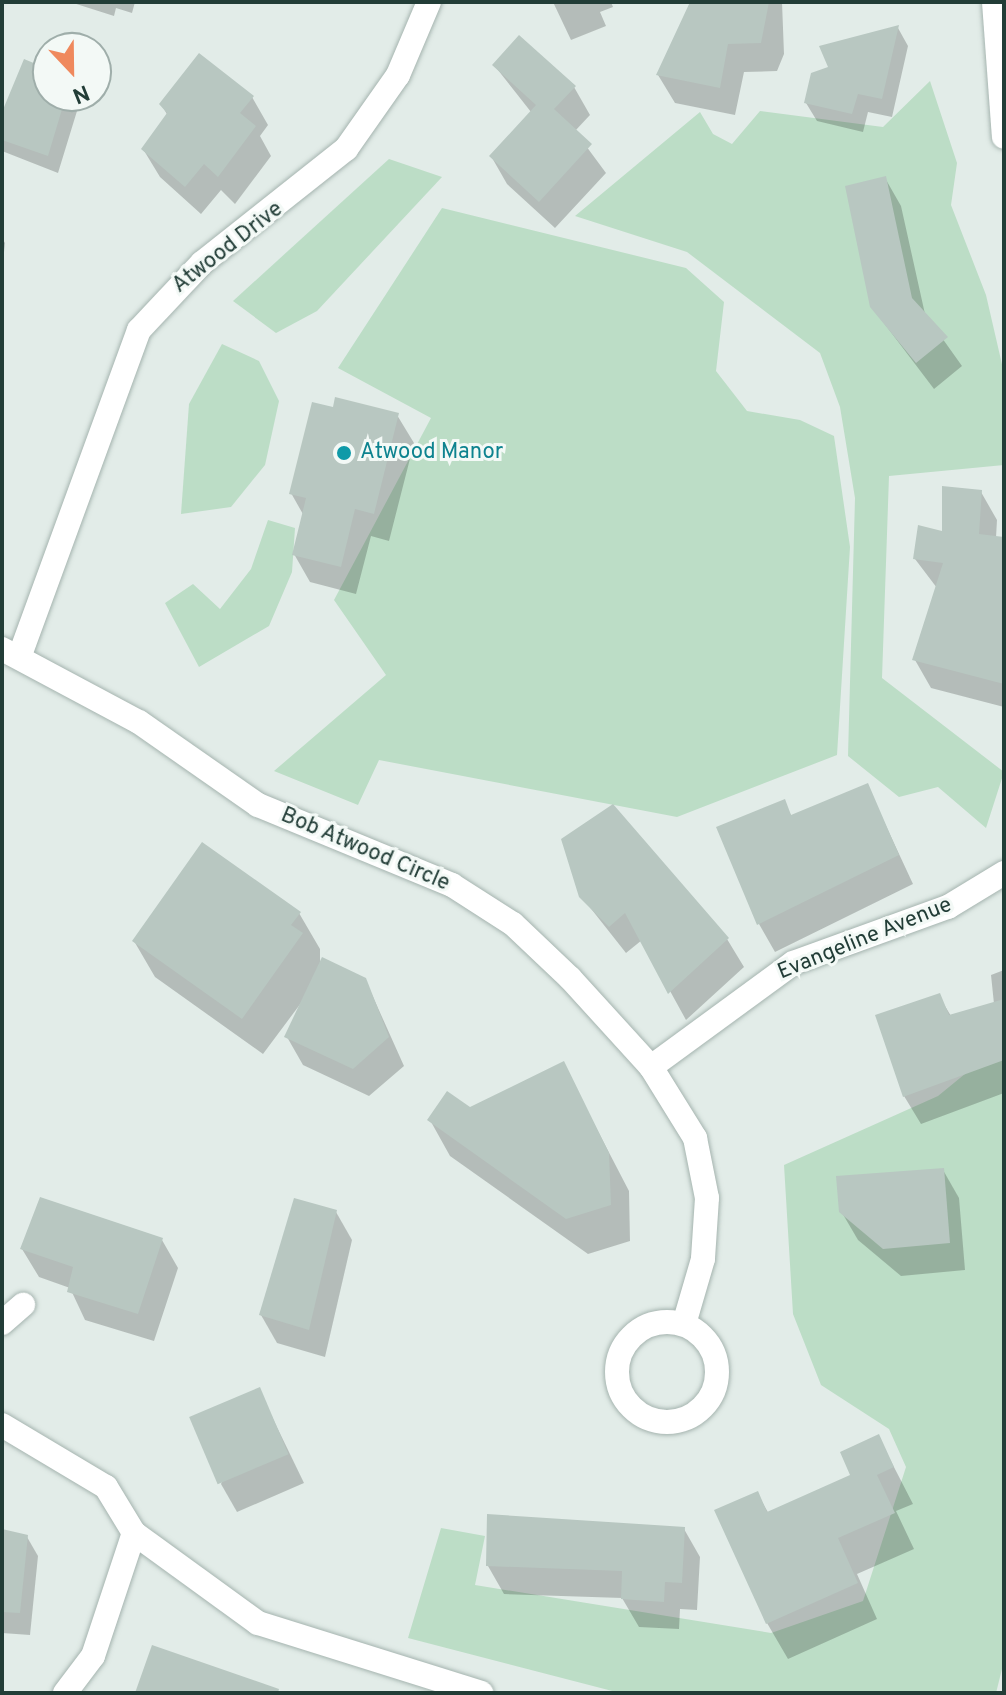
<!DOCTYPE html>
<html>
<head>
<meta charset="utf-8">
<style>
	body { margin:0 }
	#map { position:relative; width:1006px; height:1695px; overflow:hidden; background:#e2ece8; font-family:Overpass,sans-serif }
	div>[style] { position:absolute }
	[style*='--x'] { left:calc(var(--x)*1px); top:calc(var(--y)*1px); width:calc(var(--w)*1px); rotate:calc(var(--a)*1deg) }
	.green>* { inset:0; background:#bcddc6 }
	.shadow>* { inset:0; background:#0003 }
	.building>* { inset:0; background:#b8c7c1; transform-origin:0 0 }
	.roads { filter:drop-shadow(0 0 2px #a5b4af) drop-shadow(0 0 2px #a5b4af) }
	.minor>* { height:24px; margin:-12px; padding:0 12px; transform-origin:12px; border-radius:12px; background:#fff }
	.minor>.ring { margin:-12px; padding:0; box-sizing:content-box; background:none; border:24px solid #fff; border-radius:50% }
	.dots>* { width:22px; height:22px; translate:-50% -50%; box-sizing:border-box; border:4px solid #f3f9f6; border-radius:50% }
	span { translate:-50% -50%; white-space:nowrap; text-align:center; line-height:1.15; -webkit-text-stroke:6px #f3f9f6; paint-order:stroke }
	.street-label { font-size:22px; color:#223d37 }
	.culture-label { font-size:22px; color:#0d838f }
	.left { translate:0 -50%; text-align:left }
	.frame { position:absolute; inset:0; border:4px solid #223d37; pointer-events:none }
	.north { position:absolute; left:32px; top:32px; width:80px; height:80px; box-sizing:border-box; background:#f3f9f6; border:2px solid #9faeaa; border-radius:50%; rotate:158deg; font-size:22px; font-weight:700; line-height:32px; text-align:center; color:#223d37 }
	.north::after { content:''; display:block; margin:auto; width:28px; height:36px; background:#ef895d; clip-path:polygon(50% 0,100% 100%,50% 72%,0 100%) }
</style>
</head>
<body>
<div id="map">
	<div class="green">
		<i style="clip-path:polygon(930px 81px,957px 163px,951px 205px,986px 295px,1004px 373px,1004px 465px,889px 476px,882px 678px,1004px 772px,986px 828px,938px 787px,899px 797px,848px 756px,855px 498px,840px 407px,820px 353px,687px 252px,575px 216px,700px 112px,713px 134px,732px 144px,760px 111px,883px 127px)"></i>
		<i style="clip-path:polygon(389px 159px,442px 177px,317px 311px,276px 333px,233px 301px)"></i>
		<i style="clip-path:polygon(442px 208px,686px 268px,724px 302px,716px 371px,747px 411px,800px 420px,834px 436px,850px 547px,837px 755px,677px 817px,379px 760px,358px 805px,274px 771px,386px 675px,334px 600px,431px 418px,338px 368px)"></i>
		<i style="clip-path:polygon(222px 344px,259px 361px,279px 401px,265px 465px,231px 507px,181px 514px,189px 404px)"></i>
		<i style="clip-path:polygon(268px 520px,295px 528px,292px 572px,269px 626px,199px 667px,165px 603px,193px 584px,220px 609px,251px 569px)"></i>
		<i style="clip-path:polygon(1004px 1042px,1004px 1661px,996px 1693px,620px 1693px,408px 1638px,441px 1528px,485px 1536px,475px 1585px,771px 1633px,863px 1601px,906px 1467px,889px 1429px,821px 1385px,793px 1314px,784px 1165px,938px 1096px)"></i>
	</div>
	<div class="shadow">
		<i style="clip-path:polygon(70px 2px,135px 2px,132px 13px,116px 8px,114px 16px)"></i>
		<i style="clip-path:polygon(553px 2px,611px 2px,613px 7px,600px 12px,606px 26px,571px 40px)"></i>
		<i style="clip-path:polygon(692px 2px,782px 2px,784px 54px,777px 71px,744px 72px,735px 115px,675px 103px,658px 75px)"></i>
		<i style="clip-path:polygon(898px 28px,908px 46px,892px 117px,868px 112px,863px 132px,817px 121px,806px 103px,830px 68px)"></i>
		<i style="clip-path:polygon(494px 65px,574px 87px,590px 115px,575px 131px,606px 173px,555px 228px,507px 184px,491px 156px,531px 112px)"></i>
		<i style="clip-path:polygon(48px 71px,48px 96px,81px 98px,58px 173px,2px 151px,2px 117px)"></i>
		<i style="clip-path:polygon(252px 97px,268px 125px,260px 136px,271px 156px,235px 204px,221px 190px,201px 214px,160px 177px,143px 149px,168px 116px,161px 104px)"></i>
		<i style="clip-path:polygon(885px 178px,901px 206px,925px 314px,962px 366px,934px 389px,871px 306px)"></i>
		<i style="clip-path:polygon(2px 238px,5px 243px,2px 270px)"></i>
		<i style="clip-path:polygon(397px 415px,414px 443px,389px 541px,371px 536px,356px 594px,310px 582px,294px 554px,304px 516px,291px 493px)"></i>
		<i style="clip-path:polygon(981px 492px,997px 520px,996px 538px,1004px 539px,1004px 707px,931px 688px,915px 660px,937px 588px,915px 559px)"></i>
		<i style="clip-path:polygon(867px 785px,913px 884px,775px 952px,759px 924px,784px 802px,792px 817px)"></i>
		<i style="clip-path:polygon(581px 896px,727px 939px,744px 967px,686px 1020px,642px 940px,626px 953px)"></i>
		<i style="clip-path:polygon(299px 913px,320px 949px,320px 966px,365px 979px,404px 1066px,369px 1096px,303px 1065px,287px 1037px,304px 999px,263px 1054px,155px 977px,134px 941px)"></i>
		<i style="clip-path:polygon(1004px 970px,1004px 1093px,921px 1124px,904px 1096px,939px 996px,951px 1016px,994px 1004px,991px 975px)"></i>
		<i style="clip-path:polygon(563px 1064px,629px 1191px,630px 1241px,588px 1254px,450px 1156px,430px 1120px,470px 1110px)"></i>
		<i style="clip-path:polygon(943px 1170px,959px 1198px,965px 1270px,901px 1276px,858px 1240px,841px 1211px)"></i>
		<i style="clip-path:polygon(336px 1212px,352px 1240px,325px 1357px,277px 1343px,261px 1315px)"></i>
		<i style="clip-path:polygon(162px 1240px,178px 1268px,154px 1341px,85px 1320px,70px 1288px,39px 1277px,22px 1249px)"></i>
		<i style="clip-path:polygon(259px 1390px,304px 1483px,237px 1512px,221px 1484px)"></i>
		<i style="clip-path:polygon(878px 1436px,913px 1504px,896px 1511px,914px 1549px,857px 1574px,877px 1619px,788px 1659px,767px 1623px,757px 1493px,769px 1514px,853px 1476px)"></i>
		<i style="clip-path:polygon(684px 1529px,700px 1557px,697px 1610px,680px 1609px,679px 1629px,639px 1627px,622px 1598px,504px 1594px,488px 1566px)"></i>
		<i style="clip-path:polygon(2px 1531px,27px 1537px,38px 1556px,30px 1635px,2px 1633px)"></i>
	</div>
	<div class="building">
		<i style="clip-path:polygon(690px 2px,769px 2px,761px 43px,728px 44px,720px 88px,656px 75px)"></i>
		<i style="clip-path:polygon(899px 25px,882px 99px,858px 94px,852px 114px,804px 103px,811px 73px,828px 67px,819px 46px)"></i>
		<i style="clip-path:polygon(519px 35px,576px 86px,554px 109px,592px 144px,539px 202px,489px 156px,536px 105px,492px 65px)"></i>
		<i style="clip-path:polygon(199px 53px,254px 96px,240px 113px,256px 126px,218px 177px,204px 164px,185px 187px,141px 149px,167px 113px,159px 104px)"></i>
		<i style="clip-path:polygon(24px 59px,48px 69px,48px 96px,66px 96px,48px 156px,2px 140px,2px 112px)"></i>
		<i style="clip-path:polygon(886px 176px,912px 298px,948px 337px,916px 363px,870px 307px,845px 186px)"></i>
		<i style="clip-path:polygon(335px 397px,399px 413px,374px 514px,355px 509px,341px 567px,292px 555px,306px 498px,289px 494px,312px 402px,333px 407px)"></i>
		<i style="clip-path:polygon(942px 486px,982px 490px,979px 534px,1004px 537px,1004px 684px,912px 660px,943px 563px,913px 559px,918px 525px,942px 531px)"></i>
		<i style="clip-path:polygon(868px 783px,899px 855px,757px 925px,716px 827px,785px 799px,791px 815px)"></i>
		<i style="clip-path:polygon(613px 804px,729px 938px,668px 994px,625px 913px,609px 927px,579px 897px,561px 839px)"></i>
		<i style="clip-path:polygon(202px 842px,301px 912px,291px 925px,303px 933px,242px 1019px,132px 941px)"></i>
		<i style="clip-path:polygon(322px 957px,366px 978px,389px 1037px,353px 1069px,284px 1037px)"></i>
		<i style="clip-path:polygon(940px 993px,949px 1015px,1004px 999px,1004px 1060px,903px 1097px,875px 1015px)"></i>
		<i style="clip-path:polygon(564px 1061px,609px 1153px,611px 1205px,566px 1219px,427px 1120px,447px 1091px,470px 1107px)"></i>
		<i style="clip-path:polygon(944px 1168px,950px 1243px,883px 1249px,839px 1212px,836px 1176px)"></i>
		<i style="clip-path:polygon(40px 1197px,163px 1238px,138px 1314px,67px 1292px,73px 1267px,20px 1249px)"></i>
		<i style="clip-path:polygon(294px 1198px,337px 1210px,309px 1330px,259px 1315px)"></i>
		<i style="left:260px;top:1387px;width:73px;height:77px;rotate:67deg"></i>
		<i style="clip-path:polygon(879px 1434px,894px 1467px,877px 1475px,895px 1513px,838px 1538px,858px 1583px,766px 1624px,714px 1510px,758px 1491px,767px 1512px,850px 1475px,840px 1452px)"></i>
		<i style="clip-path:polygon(487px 1514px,685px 1527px,682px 1583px,665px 1582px,664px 1602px,621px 1599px,622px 1571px,486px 1566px)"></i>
		<i style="clip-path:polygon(2px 1529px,28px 1535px,20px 1613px,2px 1612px)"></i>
		<i style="clip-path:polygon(152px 1645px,279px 1689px,278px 1693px,135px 1693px)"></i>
	</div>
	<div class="roads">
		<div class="minor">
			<i style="--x:994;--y:2;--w:135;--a:85.8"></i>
			<i style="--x:2;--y:649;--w:155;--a:28.1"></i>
			<i style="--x:139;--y:722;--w:145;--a:34.9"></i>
			<i style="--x:258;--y:805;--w:210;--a:22.4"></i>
			<i style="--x:452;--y:885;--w:72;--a:32.6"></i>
			<i style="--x:513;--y:924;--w:79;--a:43.5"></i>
			<i style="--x:570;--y:978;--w:120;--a:47.7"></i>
			<i style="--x:651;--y:1067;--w:84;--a:58.2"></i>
			<i style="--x:695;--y:1138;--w:61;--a:78.7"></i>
			<i style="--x:707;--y:1198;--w:61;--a:93.8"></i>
			<i style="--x:703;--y:1259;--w:68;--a:106.3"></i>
			<i style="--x:20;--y:655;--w:346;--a:-69.9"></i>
			<i style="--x:139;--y:330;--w:92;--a:-46.8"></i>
			<i style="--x:202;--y:263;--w:184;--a:-38.4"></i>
			<i style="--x:346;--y:149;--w:90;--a:-54.9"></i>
			<i style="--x:398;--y:75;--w:79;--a:-67"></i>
			<i style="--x:651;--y:1067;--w:176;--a:-36.2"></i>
			<i style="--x:793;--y:963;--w:165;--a:-19.9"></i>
			<i style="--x:948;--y:907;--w:66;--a:-31.3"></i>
			<i class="ring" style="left:617px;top:1322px;width:76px;height:76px"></i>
			<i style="--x:2;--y:1323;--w:28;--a:-41"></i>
			<i style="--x:2;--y:1425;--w:121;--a:30.8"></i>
			<i style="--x:106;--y:1487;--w:54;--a:58.7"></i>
			<i style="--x:134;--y:1533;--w:153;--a:36"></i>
			<i style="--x:258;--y:1623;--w:234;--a:17.4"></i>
			<i style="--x:65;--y:1693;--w:46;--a:-52.9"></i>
			<i style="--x:93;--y:1656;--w:130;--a:-71.6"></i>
		</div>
	</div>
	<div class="dots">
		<i style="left:344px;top:453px;background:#0f9aa8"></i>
	</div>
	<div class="street-label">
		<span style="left:228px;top:248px;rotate:-38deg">Atwood Drive</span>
		<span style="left:365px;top:850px;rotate:23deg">Bob Atwood Circle</span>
		<span style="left:865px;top:939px;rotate:-22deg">Evangeline Avenue</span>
	</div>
	<div class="culture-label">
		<span class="left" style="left:360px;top:453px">Atwood Manor</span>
	</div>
	<div class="frame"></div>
	<div class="north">N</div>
</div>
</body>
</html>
